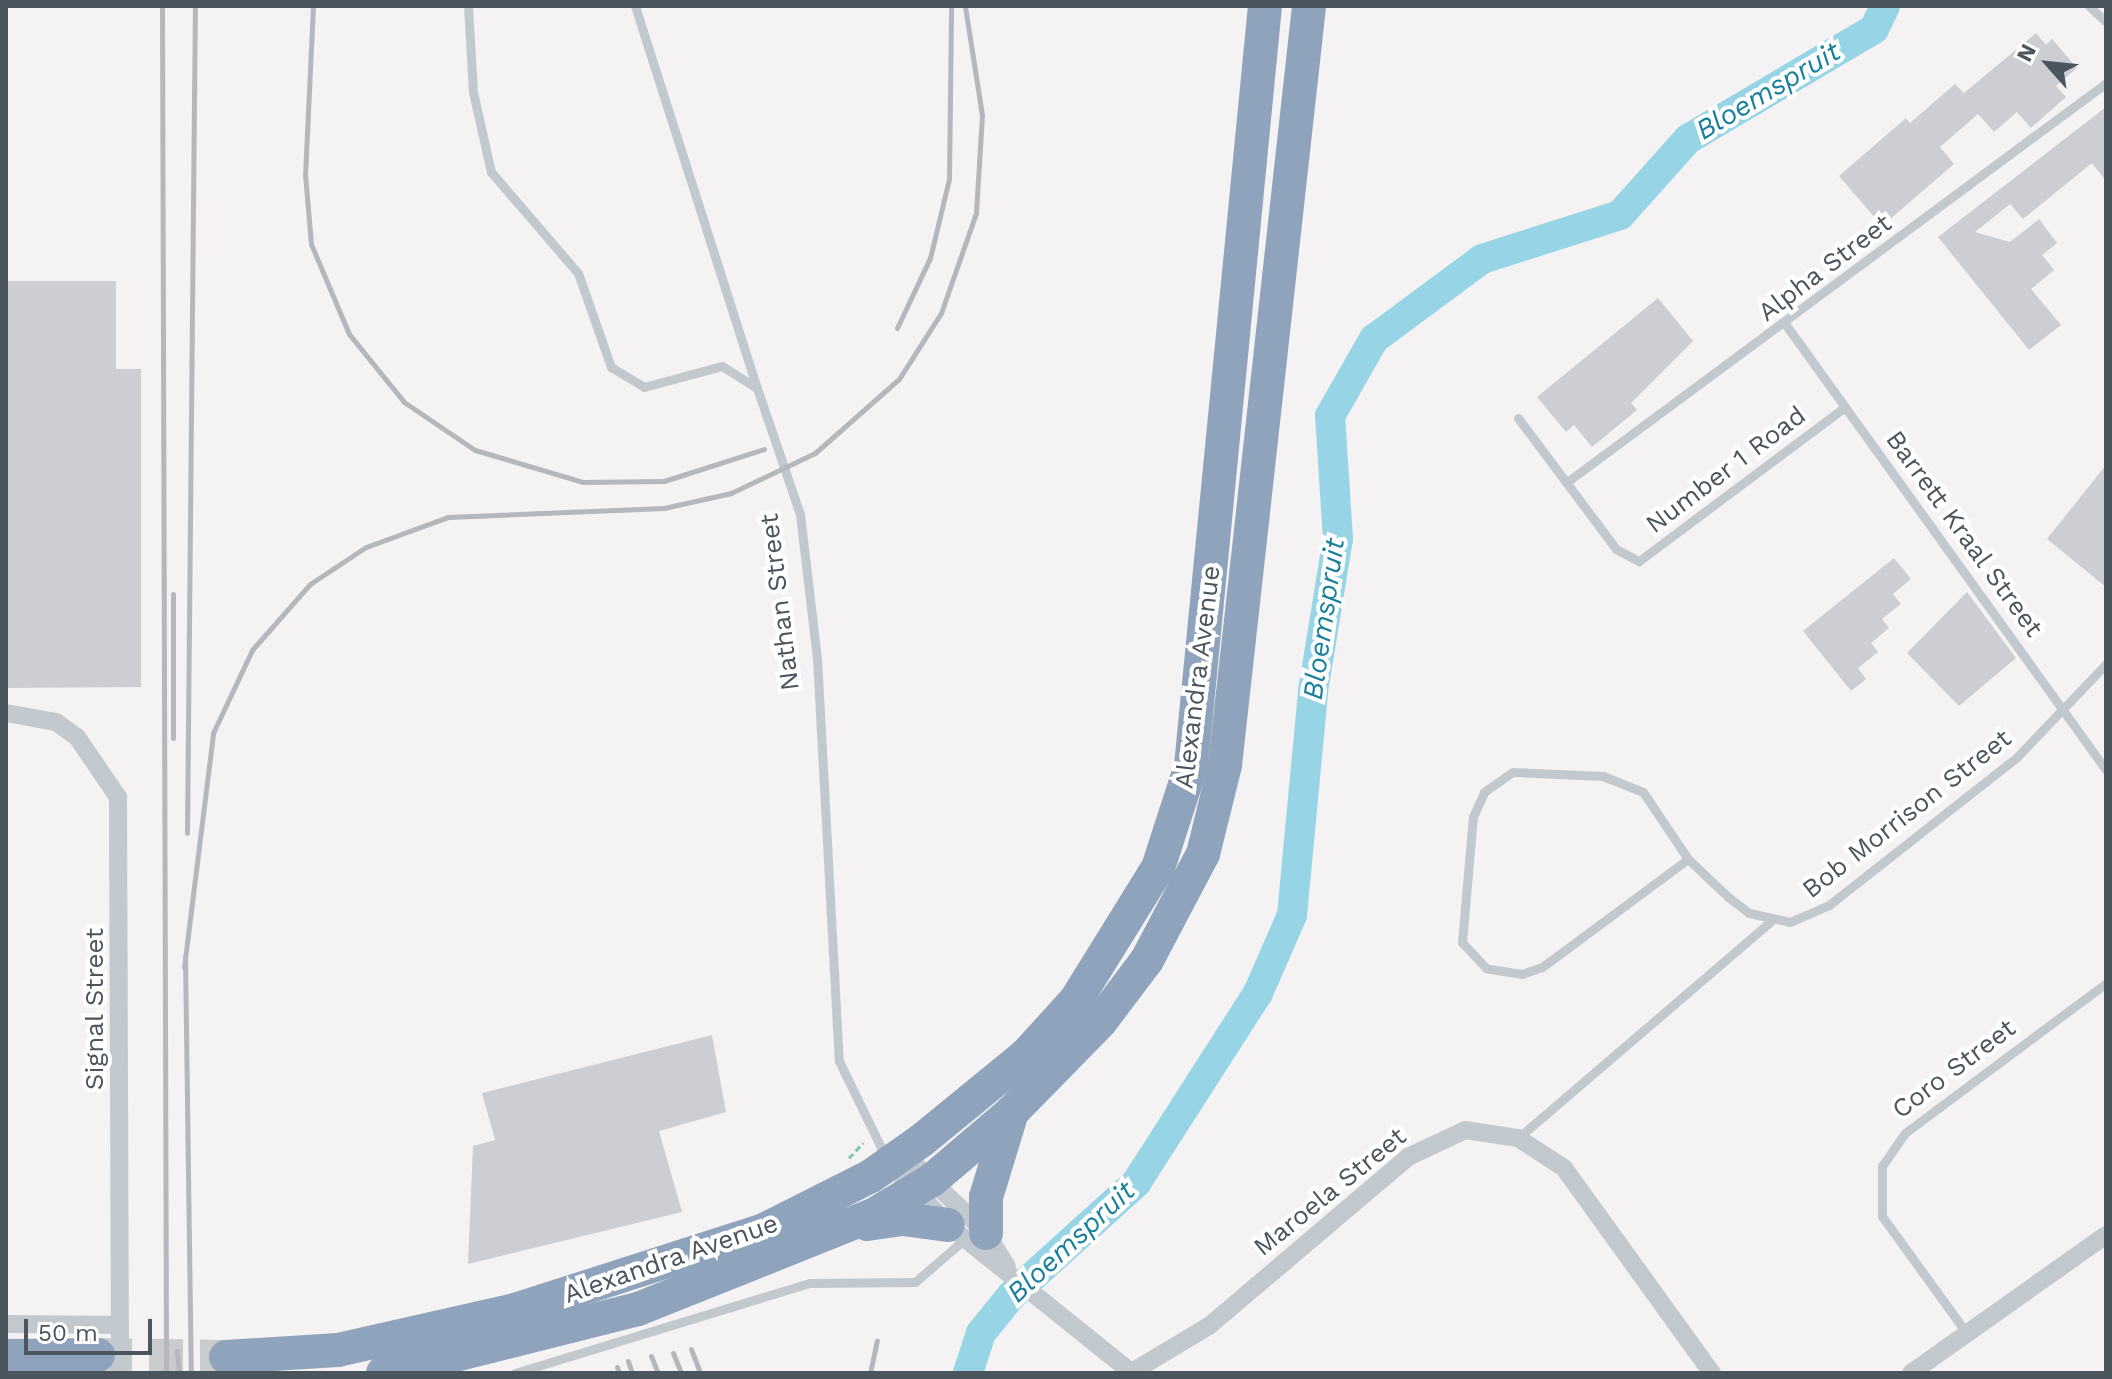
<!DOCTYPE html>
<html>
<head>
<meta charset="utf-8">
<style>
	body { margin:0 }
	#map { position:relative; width:2112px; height:1379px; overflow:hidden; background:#f4f2f2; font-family:"Work Sans",sans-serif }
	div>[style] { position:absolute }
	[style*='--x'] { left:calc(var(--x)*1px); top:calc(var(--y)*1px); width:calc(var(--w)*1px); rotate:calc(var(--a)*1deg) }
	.river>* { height:30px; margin:-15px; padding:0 15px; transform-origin:15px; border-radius:15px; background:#97d5e6 }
	.building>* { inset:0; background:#cdced4 }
	.highway-tunnel>* { height:34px; margin-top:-17px; transform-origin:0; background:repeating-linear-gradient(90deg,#cacbcd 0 34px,transparent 0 51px) }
	.path>* { height:3px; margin-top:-1.5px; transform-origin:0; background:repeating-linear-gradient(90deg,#80c8a5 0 6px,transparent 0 10px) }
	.lane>* { height:9px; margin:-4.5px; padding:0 4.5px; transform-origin:4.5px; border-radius:4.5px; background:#c1c9cf }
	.street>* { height:18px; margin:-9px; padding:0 9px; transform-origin:9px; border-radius:9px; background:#c1c9cf }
	.highway>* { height:34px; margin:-17px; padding:0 17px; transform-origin:17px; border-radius:17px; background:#8fa4bc }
	.rail>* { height:5px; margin:-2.5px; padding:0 2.5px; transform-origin:2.5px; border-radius:2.5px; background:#b5b7bc }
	span { translate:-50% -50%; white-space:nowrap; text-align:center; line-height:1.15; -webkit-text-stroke:8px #fff; paint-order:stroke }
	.street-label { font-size:26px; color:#4b555e }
	.water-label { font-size:28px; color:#19809c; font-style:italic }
	.frame { position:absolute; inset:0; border:8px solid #4b555e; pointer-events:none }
	.north { position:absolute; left:2008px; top:24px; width:80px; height:80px; -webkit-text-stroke:6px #fff; paint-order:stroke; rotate:297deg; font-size:22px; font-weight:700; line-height:32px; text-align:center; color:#4b555e }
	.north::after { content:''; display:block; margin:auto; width:28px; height:36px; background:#4b555e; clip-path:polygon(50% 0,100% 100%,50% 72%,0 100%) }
	.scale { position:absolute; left:24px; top:1319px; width:128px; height:36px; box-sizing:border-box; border:4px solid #4b555e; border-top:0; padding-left:10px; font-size:24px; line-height:28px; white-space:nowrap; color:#4b555e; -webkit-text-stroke:6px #fff; paint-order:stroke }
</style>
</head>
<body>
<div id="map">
	<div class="river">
		<i style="--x:968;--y:1373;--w:42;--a:-72"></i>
		<i style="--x:981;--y:1333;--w:48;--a:-51"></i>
		<i style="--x:1011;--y:1296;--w:169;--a:-42.1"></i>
		<i style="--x:1136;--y:1183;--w:226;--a:-57.3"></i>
		<i style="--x:1258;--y:993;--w:85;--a:-66.4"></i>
		<i style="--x:1292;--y:915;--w:225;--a:-84.6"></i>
		<i style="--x:1313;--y:691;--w:154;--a:-80.7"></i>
		<i style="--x:1338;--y:539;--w:123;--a:-93.7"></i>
		<i style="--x:1330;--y:416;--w:89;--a:-60.3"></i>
		<i style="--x:1374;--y:339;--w:134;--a:-36.5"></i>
		<i style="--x:1482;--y:259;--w:145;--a:-17.7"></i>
		<i style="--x:1620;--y:215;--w:102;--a:-48.2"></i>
		<i style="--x:1688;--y:139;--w:216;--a:-30.6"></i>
		<i style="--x:1874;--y:29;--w:25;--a:-64"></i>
	</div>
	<div class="building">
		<i style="clip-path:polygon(2036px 33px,2046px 45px,2052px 39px,2077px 68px,2056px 86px,2066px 97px,2031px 128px,2017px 112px,1994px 132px,1978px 114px,1940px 147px,1954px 164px,1882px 226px,1839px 176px,1906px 118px,1910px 123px,1955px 84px,1964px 93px)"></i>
		<i style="clip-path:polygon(2106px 107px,2106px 181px,2092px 163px,2023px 219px,2010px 204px,1975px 232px,2010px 242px,2039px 219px,2057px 243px,2042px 255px,2054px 270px,2031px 289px,2061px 325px,2029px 350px,1938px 237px)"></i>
		<i style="clip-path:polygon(6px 281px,116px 281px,116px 369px,141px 369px,141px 687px,6px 688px)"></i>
		<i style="clip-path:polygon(1658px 298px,1693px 341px,1631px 403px,1637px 410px,1592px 447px,1574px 425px,1566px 432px,1537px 397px)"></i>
		<i style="clip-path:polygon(2106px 465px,2106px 587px,2047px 539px)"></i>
		<i style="clip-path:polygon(1894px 558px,1911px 579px,1893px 594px,1901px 604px,1882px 619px,1889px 628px,1871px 643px,1878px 652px,1858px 668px,1866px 679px,1851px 691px,1803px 631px)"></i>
		<i style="clip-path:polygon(1967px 592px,2016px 658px,1959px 706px,1907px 653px)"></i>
		<i style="clip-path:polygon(712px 1035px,726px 1112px,659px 1131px,682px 1212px,468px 1264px,473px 1146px,495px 1140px,482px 1093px)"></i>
	</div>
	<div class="highway-tunnel">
		<i style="--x:98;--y:1355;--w:128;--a:0.9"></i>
	</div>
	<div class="path">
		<i style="--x:849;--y:1158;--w:21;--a:-47"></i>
	</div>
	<div class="lane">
		<i style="--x:468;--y:6;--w:86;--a:86.7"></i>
		<i style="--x:473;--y:92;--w:82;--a:77.3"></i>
		<i style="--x:491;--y:172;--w:133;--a:49.3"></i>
		<i style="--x:578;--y:273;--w:100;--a:70.7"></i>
		<i style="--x:611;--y:367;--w:39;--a:31"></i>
		<i style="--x:644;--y:387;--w:81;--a:-15.1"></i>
		<i style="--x:722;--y:366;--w:41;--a:32.2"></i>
		<i style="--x:757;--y:388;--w:133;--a:71.2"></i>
		<i style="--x:800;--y:514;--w:145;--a:83.3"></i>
		<i style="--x:817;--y:658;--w:404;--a:86.9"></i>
		<i style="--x:839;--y:1061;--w:108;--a:64.1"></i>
		<i style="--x:635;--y:6;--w:401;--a:72.3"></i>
		<i style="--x:2089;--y:6;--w:23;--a:43"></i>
		<i style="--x:1786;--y:325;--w:548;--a:54.28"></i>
		<i style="--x:1518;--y:418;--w:164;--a:53.2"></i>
		<i style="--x:1616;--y:549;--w:26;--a:28"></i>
		<i style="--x:1639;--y:561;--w:257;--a:-36.8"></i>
		<i style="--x:1567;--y:482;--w:671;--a:-36.51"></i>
		<i style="--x:1688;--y:859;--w:182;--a:143.5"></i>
		<i style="--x:1542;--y:967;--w:21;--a:161"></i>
		<i style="--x:1522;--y:974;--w:36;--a:-171"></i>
		<i style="--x:1486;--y:968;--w:35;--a:-133"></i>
		<i style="--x:1462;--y:942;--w:125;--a:-85"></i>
		<i style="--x:1473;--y:817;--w:27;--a:-66"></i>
		<i style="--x:1484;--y:792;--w:35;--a:-35"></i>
		<i style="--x:1513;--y:772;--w:90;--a:2.5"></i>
		<i style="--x:1603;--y:776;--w:43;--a:21.8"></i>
		<i style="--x:1643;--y:792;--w:81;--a:56.1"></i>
		<i style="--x:1688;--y:859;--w:55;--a:43.5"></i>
		<i style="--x:1728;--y:897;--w:26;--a:37"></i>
		<i style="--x:1749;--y:913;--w:42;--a:12.4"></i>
		<i style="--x:1790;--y:922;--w:43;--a:-23.6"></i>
		<i style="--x:1829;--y:905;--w:239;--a:-38.2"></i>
		<i style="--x:2017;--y:757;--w:129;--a:-46.3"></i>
		<i style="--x:1518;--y:1138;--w:332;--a:-40.6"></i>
		<i style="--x:1968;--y:1335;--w:147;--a:-125.9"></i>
		<i style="--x:1882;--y:1216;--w:50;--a:-90"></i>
		<i style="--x:1882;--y:1166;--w:40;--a:-55.1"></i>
		<i style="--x:1905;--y:1133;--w:251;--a:-36.7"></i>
		<i style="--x:515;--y:1373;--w:308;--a:-17"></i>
		<i style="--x:810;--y:1283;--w:105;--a:-0.5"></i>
		<i style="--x:915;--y:1282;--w:66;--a:-40.7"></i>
	</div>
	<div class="street">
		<i style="--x:6;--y:713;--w:51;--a:10.2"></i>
		<i style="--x:56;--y:722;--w:26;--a:36"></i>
		<i style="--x:77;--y:737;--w:73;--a:55.7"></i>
		<i style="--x:118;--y:797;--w:576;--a:89.8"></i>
		<i style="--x:903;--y:1153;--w:115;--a:43.9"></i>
		<i style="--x:986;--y:1233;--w:39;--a:58"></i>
		<i style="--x:890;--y:1163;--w:85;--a:46.9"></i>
		<i style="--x:948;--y:1225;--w:236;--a:38.8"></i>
		<i style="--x:6;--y:1324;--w:114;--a:0.5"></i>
		<i style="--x:1132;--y:1372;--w:90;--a:-30.9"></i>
		<i style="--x:1209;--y:1326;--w:261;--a:-40.3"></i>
		<i style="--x:1408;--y:1157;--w:63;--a:-25.3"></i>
		<i style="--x:1465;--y:1130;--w:54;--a:8.6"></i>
		<i style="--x:1518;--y:1138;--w:55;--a:33.1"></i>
		<i style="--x:1564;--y:1168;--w:253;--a:54.2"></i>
		<i style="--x:1911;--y:1373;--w:239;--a:-35.3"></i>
	</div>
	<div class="highway">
		<i style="--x:867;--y:1224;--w:36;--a:-8"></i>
		<i style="--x:903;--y:1219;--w:45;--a:7.6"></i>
		<i style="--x:986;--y:1233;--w:36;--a:-90"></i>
		<i style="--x:986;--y:1197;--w:89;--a:-73"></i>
		<i style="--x:6;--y:1356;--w:92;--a:-0.6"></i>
		<i style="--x:226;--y:1357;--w:112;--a:-3.6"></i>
		<i style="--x:338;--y:1350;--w:181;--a:-12.7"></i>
		<i style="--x:515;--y:1310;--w:262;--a:-17.8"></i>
		<i style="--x:764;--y:1230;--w:120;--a:-26.8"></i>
		<i style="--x:871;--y:1176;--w:62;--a:-35.2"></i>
		<i style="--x:922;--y:1140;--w:134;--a:-39.3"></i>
		<i style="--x:1026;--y:1055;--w:74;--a:-47.7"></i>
		<i style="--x:1076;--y:1000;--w:155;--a:-58.2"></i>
		<i style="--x:1158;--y:868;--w:107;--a:-72.1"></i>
		<i style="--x:1191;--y:766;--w:764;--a:-84.44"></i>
		<i style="--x:383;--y:1373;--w:263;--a:-14.1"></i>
		<i style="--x:638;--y:1309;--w:255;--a:-21.8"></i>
		<i style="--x:875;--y:1214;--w:66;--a:-30.8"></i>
		<i style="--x:932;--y:1180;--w:105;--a:-40.4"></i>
		<i style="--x:1012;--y:1112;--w:127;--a:-45.6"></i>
		<i style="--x:1101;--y:1021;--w:76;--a:-53"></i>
		<i style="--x:1147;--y:960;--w:120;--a:-62.2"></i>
		<i style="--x:1203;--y:854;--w:92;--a:-76.1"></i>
		<i style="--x:1225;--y:765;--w:764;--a:-83.68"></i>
	</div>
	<div class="rail">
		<i style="--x:162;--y:6;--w:1367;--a:89.83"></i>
		<i style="--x:313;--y:6;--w:168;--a:92.7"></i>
		<i style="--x:305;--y:174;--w:70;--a:85.1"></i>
		<i style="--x:311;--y:244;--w:98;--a:67.1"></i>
		<i style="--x:349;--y:334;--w:87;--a:51"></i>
		<i style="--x:404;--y:402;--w:86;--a:34.1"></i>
		<i style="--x:475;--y:450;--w:113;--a:16.5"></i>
		<i style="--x:583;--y:482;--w:81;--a:-0.7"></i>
		<i style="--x:664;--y:481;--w:105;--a:-17.7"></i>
		<i style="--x:897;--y:328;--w:77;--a:-64.8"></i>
		<i style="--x:930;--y:258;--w:81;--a:-76.5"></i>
		<i style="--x:949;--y:179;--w:173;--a:-89.3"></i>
		<i style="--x:173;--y:594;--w:144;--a:90"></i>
		<i style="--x:187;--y:833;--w:827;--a:-89.45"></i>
		<i style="--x:185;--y:957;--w:416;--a:89.2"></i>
		<i style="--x:184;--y:967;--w:236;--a:-82.9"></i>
		<i style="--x:213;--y:733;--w:92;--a:-64.8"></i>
		<i style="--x:252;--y:650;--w:88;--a:-48.7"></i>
		<i style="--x:310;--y:584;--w:67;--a:-33.5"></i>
		<i style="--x:366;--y:547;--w:87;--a:-20.1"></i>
		<i style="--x:448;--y:517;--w:216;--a:-2.4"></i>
		<i style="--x:664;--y:508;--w:69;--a:-12.6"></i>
		<i style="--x:731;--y:493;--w:93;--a:-25.5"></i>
		<i style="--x:815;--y:453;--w:112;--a:-41.4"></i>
		<i style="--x:899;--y:379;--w:78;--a:-57.5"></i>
		<i style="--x:941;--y:313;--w:106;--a:-70.7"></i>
		<i style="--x:976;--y:213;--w:98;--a:-86.5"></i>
		<i style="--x:982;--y:115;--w:110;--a:-98.9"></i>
		<i style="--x:691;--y:1349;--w:26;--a:69"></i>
		<i style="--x:177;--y:1351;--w:22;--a:85"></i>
		<i style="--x:673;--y:1353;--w:22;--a:68"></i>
		<i style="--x:651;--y:1356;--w:18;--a:68"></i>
		<i style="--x:628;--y:1361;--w:13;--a:72"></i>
		<i style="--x:617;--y:1367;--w:6;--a:72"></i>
		<i style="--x:870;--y:1373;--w:33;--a:-78"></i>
	</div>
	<div class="street-label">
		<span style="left:1825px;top:268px;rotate:-37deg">Alpha Street</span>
		<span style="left:1726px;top:470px;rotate:-37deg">Number 1 Road</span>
		<span style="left:1964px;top:534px;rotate:54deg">Barrett Kraal Street</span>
		<span style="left:780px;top:602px;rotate:-97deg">Nathan Street</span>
		<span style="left:1198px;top:677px;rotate:-83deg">Alexandra Avenue</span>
		<span style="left:1907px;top:814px;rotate:-38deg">Bob Morrison Street</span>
		<span style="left:95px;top:1009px;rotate:-90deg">Signal Street</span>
		<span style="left:1954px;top:1069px;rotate:-37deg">Coro Street</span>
		<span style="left:1330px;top:1192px;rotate:-39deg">Maroela Street</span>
		<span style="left:671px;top:1259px;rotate:-19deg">Alexandra Avenue</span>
	</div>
	<div class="water-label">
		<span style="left:1768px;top:91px;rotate:-31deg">Bloemspruit</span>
		<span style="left:1324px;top:619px;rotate:-82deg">Bloemspruit</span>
		<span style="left:1071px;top:1242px;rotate:-43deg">Bloemspruit</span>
	</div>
	<div class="frame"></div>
	<div class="north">N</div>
	<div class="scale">50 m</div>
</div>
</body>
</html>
